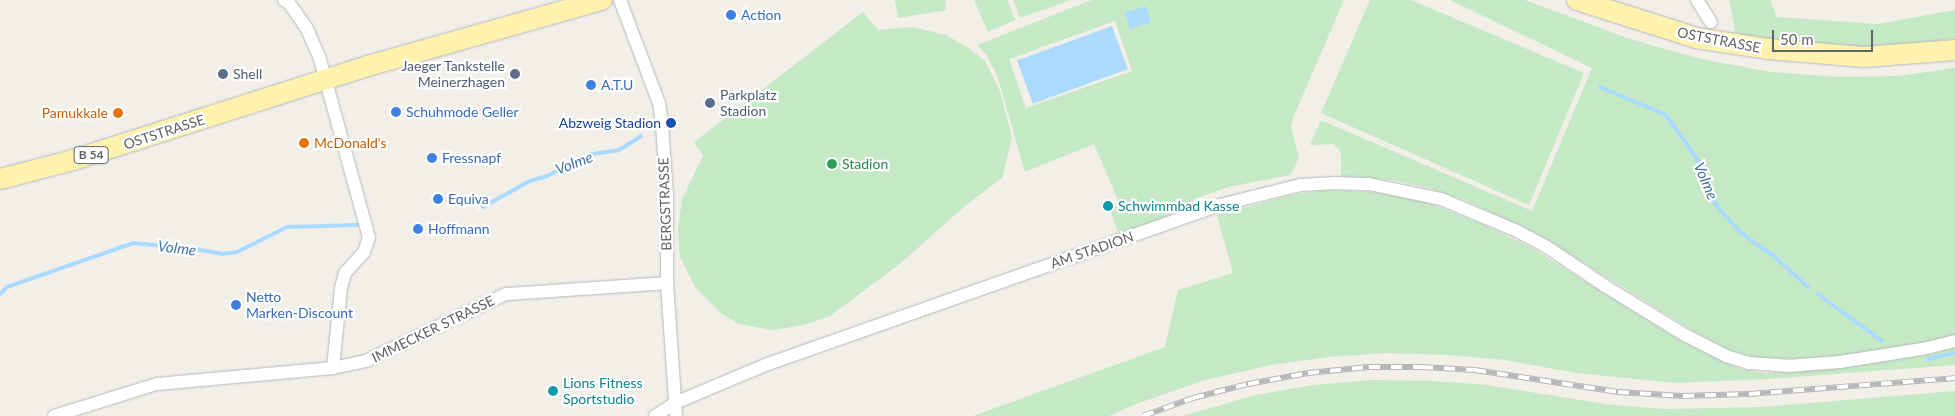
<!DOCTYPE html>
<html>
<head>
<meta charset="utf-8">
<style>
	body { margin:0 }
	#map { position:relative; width:1955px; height:416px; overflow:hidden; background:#f1efe8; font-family:Lato,sans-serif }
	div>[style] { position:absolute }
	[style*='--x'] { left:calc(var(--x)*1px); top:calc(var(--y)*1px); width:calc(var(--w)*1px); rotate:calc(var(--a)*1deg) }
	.green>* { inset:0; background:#c5e8c5 }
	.water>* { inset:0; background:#aadaff; transform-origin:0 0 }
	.stream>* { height:4px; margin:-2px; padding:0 2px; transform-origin:2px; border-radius:2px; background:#aadaff }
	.roads { filter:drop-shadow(0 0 1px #b5b8bc) drop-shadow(0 0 1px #b5b8bc) }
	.minor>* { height:12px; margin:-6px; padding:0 6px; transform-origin:6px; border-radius:6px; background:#fff }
	.primary>* { height:20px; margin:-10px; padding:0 10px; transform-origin:10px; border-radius:10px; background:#fff2af }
	.rail>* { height:5.5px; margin-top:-2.75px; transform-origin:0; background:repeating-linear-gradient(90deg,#fff 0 11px,#b6b7b8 0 22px); box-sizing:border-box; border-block:1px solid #b6b7b8 }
	.dots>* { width:14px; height:14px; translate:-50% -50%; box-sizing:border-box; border:2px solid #fff; border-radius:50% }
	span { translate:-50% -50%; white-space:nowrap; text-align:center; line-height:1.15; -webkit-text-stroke:4.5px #fff; paint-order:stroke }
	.shield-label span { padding:1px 4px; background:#fff; border:1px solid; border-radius:4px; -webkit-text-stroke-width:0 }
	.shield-label { font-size:12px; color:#5f6368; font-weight:700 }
	.shop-label { font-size:14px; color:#366cbe }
	.left { translate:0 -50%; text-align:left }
	.street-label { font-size:14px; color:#5f6368 }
	.service-label { font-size:14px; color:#4e5e75 }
	.right { translate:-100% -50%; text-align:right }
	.food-label { font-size:14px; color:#c56008 }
	.transit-label { font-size:14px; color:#164399 }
	.leisure-label { font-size:14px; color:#27864d }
	.culture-label { font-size:14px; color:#0d838f }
	.water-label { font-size:15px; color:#4174aa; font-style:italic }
	.scale { position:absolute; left:1772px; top:30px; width:101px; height:22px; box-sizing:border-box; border:2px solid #5f6368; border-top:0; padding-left:6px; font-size:15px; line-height:18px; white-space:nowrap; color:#5f6368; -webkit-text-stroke:4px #fff; paint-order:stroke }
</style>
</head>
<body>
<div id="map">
	<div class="green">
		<i style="clip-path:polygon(895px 0,945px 0,946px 10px,898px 18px)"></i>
		<i style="clip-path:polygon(974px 0,1007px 0,1015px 20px,988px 32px)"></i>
		<i style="clip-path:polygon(1013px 0,1071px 0,1020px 18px)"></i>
		<i style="clip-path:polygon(evenodd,1092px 0,1344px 0,1293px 118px,1291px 126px,1299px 158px,1290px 175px,1228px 187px,1195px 199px,1177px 212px,1119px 234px,1110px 210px,1120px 205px,1094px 144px,1025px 172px,997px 75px,986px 54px,977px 45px,1092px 0,1115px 21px,1132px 71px,1026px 108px,1009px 59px,1115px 21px)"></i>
		<i style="clip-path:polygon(1370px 0,1411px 0,1584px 73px,1529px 205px,1321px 113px)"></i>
		<i style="clip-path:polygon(1450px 0,1525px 0,1630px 39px,1701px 59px,1771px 72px,1839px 77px,1898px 76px,1955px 68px,1955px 337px,1885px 351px,1823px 357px,1784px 359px,1756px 358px,1731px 351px,1703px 337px,1545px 239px,1467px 201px,1429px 188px,1392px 180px,1341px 176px,1341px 153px,1334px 144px,1310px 145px,1321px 120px,1532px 211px,1592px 68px)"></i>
		<i style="clip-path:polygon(1729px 0,1770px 0,1777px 17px,1878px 24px,1955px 10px,1955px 38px,1896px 48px,1812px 47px,1736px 35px)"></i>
		<i style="clip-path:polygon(863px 12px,878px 30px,912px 27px,946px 35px,967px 47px,985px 61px,1000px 91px,1012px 137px,1002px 178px,965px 206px,901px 263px,830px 316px,804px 325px,773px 330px,739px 324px,722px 314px,695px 287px,680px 257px,678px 230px,682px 199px,703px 156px,694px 142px)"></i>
		<i style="clip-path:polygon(1323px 190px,1373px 192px,1426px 202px,1482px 224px,1530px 247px,1683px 342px,1741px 369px,1766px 373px,1794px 372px,1886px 361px,1955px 347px,1955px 365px,1767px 379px,1676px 383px,1576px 373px,1504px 360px,1448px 355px,1385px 353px,1329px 357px,1270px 365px,1202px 381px,1136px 404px,1109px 416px,973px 416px,1165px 347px,1178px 290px,1233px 273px,1217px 215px,1291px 195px)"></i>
		<i style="clip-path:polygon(1372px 380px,1435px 381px,1487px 385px,1612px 405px,1666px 409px,1762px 407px,1955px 391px,1955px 416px,1183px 416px,1256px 395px,1314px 385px)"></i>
	</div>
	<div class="water">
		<i style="left:1146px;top:6px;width:17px;height:22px;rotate:73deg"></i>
		<i style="left:1112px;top:26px;width:46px;height:101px;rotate:70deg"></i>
	</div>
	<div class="stream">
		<i style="--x:1600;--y:87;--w:72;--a:23"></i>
		<i style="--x:1666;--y:115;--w:57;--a:54.9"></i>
		<i style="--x:1699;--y:162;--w:21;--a:76"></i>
		<i style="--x:1704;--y:182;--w:25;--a:63"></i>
		<i style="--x:1715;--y:204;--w:38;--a:48"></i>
		<i style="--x:1740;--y:232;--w:43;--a:35.5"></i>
		<i style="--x:1775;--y:257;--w:45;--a:42.3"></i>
		<i style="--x:483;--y:207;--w:54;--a:-29"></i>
		<i style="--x:530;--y:181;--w:18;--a:-16"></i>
		<i style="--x:547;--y:176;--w:50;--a:-26.1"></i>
		<i style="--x:592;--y:154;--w:27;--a:-8"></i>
		<i style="--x:619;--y:150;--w:26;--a:-32"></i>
		<i style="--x:0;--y:294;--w:10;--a:-45"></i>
		<i style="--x:7;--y:287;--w:133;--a:-19.2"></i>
		<i style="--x:133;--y:243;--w:62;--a:5.5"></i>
		<i style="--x:195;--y:249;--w:27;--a:10"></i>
		<i style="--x:222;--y:254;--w:15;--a:-8"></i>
		<i style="--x:237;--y:252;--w:56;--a:-26.6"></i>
		<i style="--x:287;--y:227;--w:71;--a:-1.6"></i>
		<i style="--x:1818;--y:294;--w:79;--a:36.3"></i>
		<i style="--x:1928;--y:359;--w:28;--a:-13"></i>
	</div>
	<div class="roads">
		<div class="minor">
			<i style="--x:284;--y:0;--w:6;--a:31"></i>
			<i style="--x:289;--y:3;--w:29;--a:55"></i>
			<i style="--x:306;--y:27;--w:32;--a:66"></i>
			<i style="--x:319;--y:56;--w:188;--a:74.6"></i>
			<i style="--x:369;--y:237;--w:16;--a:108"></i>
			<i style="--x:364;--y:252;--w:28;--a:132"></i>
			<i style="--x:345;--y:273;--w:16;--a:105"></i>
			<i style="--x:341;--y:288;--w:80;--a:95.7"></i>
			<i style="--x:620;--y:0;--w:110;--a:69.3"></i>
			<i style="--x:659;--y:103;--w:22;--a:82"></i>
			<i style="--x:662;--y:125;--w:69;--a:85.9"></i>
			<i style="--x:667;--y:194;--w:89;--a:90"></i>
			<i style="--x:667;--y:283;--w:133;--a:86.1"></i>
			<i style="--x:1697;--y:0;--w:26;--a:58"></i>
			<i style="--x:54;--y:416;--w:108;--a:-17.3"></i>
			<i style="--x:157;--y:384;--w:177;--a:-5.2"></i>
			<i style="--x:333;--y:368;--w:34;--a:-12"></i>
			<i style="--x:366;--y:361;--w:155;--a:-25.6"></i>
			<i style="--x:506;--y:294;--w:161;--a:-3.9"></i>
			<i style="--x:655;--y:416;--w:24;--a:-33"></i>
			<i style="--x:675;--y:403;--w:101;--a:-22.8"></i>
			<i style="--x:768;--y:364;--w:475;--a:-19.4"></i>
			<i style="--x:1216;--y:206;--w:87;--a:-14"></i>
			<i style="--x:1300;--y:185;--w:33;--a:-3"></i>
			<i style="--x:1333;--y:183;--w:36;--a:2"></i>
			<i style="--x:1369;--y:184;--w:74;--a:11.8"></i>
			<i style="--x:1441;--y:199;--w:82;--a:22.8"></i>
			<i style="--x:1517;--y:231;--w:34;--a:28"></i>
			<i style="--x:1547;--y:247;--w:70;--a:33.9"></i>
			<i style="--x:1605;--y:286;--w:94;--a:31.5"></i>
			<i style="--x:1685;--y:335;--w:46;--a:27.1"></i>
			<i style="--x:1726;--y:356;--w:24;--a:17"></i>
			<i style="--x:1749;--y:363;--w:39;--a:4"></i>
			<i style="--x:1788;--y:366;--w:52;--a:-4.4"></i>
			<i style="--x:1840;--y:362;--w:88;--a:-9.1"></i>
			<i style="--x:1927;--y:348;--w:29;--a:-14"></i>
		</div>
		<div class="primary">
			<i style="--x:1577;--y:0;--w:126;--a:17.6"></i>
			<i style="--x:1697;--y:38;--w:73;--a:8.7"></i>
			<i style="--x:1769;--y:49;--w:95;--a:4.8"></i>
			<i style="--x:1864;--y:57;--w:91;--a:-4.4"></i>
			<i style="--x:0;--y:179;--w:75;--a:-14.6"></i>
			<i style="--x:73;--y:160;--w:310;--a:-17.7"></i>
			<i style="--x:368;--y:66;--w:243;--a:-15.8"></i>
		</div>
	</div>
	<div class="rail">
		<i style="--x:1143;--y:416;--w:53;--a:-19.8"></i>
		<i style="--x:1193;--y:398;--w:57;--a:-14.3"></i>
		<i style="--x:1248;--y:384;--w:61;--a:-10.4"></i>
		<i style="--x:1308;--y:373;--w:61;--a:-5.6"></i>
		<i style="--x:1369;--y:367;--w:53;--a:0"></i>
		<i style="--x:1422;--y:367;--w:53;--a:3.2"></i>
		<i style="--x:1475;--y:370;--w:145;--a:8.7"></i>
		<i style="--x:1618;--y:392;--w:65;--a:3.5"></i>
		<i style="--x:1683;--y:396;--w:66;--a:-1.7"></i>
		<i style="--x:1749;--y:394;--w:207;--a:-4.4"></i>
	</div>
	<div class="dots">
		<i style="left:731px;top:15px;background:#3f7fe0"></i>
		<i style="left:223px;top:74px;background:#5c6f8a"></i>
		<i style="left:515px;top:74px;background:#5c6f8a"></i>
		<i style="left:591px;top:85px;background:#3f7fe0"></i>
		<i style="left:710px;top:103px;background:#5c6f8a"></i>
		<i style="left:396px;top:112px;background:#3f7fe0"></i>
		<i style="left:118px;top:113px;background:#e8710a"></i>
		<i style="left:671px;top:123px;background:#1a4fb4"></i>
		<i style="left:304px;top:143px;background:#e8710a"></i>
		<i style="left:432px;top:158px;background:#3f7fe0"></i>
		<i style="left:832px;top:164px;background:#2e9e5b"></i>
		<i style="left:438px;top:199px;background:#3f7fe0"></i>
		<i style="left:1108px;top:206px;background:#0f9aa8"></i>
		<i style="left:418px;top:229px;background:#3f7fe0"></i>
		<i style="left:236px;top:305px;background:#3f7fe0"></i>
		<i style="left:553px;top:391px;background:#0f9aa8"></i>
	</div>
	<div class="shield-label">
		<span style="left:91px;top:155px">B 54</span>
	</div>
	<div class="shop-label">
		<span class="left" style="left:741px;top:15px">Action</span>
		<span class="left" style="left:601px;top:85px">A.T.U</span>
		<span class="left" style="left:406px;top:112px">Schuhmode Geller</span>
		<span class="left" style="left:442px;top:158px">Fressnapf</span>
		<span class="left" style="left:448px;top:199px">Equiva</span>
		<span class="left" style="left:428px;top:229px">Hoffmann</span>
		<span class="left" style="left:246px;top:305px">Netto<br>Marken-Discount</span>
	</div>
	<div class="street-label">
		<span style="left:1719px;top:40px;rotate:11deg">OSTSTRASSE</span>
		<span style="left:164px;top:132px;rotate:-18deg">OSTSTRASSE</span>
		<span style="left:665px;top:204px;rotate:-92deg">BERGSTRASSE</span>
		<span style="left:1092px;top:250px;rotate:-19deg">AM STADION</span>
		<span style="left:433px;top:329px;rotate:-26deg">IMMECKER STRASSE</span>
	</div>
	<div class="service-label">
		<span class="right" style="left:505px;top:74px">Jaeger Tankstelle<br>Meinerzhagen</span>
		<span class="left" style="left:233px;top:74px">Shell</span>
		<span class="left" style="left:720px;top:103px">Parkplatz<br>Stadion</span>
	</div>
	<div class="food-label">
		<span class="right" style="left:108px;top:113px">Pamukkale</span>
		<span class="left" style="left:314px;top:143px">McDonald's</span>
	</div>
	<div class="transit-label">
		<span class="right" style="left:661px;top:123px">Abzweig Stadion</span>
	</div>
	<div class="leisure-label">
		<span class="left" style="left:842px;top:164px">Stadion</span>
	</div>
	<div class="culture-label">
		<span class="left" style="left:1118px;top:206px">Schwimmbad Kasse</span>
		<span class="left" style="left:563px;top:391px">Lions Fitness<br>Sportstudio</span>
	</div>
	<div class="water-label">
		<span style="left:574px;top:163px;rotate:-21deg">Volme</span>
		<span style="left:1706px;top:181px;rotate:67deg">Volme</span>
		<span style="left:177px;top:248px;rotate:7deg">Volme</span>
	</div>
	<div class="scale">50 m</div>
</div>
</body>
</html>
